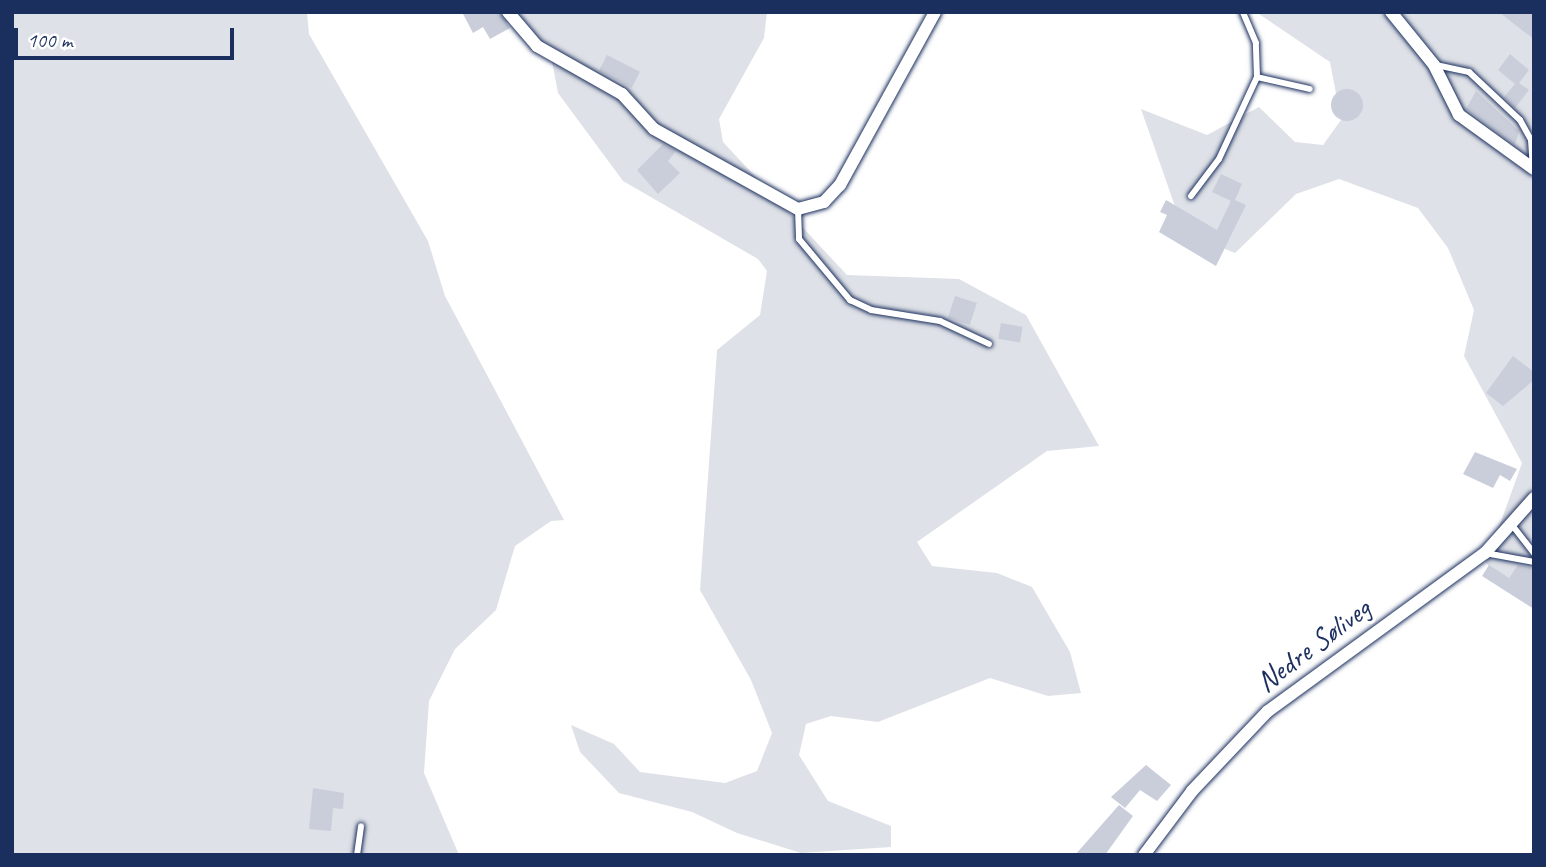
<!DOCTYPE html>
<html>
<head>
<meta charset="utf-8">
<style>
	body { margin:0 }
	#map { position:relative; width:1546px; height:867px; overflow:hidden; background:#fff; font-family:Caveat,sans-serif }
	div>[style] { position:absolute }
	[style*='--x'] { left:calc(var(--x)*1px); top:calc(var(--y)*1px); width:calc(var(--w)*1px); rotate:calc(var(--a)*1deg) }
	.green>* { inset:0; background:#dee1e7 }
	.building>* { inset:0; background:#caceda; transform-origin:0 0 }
	.round { border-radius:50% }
	.roads { filter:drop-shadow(0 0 2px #1b2f5e) drop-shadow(0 0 2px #1b2f5e) }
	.lane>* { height:6px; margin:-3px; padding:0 3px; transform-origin:3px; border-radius:3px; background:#fff }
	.street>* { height:12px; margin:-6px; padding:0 6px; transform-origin:6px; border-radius:6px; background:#fff }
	span { translate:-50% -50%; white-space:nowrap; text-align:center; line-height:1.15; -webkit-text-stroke:6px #fff; paint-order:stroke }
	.street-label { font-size:30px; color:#1b2f5e }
	.frame { position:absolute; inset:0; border:14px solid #1b2f5e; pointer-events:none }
	.scale { position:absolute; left:14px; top:28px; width:220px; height:32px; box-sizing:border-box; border:4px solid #1b2f5e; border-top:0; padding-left:9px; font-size:21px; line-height:24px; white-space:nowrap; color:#1b2f5e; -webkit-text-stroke:5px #fff; paint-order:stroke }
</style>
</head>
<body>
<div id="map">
	<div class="green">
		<i style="clip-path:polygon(12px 12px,307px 12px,309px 34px,428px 241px,445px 296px,564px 520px,551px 521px,515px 546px,496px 610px,455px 649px,429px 701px,424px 773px,459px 855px,12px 855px)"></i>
		<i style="clip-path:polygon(463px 12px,767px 12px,764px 38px,719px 119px,723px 142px,847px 275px,959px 279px,1026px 315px,1099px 446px,1047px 451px,917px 542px,932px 566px,997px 573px,1032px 587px,1070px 652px,1081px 693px,1048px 696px,990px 678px,878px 722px,831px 716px,806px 724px,799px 755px,828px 801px,891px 826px,891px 847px,801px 853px,737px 833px,692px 812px,619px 793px,580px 752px,571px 725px,614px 744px,640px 772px,725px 783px,757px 771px,772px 733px,751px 680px,700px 590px,717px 350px,760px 315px,767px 271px,758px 259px,623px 181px,558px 93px,550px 51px,527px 27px)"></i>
		<i style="clip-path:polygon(1256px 12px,1534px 12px,1534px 608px,1486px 563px,1522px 463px,1464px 356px,1474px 310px,1448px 248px,1418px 208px,1339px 179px,1296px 194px,1235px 253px,1210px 243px,1177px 212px,1141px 109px,1207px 135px,1259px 107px,1295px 142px,1323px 145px,1341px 120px,1330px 62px)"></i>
	</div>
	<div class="building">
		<i style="clip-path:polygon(462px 12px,499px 12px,510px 28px,490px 39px,483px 27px,473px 33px)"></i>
		<i style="clip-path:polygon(1499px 12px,1534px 12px,1534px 39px,1523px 31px)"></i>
		<i style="clip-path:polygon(1510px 54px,1529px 70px,1519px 83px,1529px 90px,1515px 108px,1504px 97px,1515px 84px,1498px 70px)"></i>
		<i style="left:607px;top:55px;width:37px;height:18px;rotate:27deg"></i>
		<i class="round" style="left:1331px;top:89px;width:32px;height:32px"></i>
		<i style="clip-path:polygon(1476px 91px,1519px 131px,1515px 145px,1466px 109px)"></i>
		<i style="clip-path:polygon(663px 144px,676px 151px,668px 161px,680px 173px,658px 194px,637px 170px)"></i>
		<i style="clip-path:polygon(1221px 174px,1242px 184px,1235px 200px,1246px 205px,1216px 266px,1159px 232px,1167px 215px,1160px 212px,1166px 200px,1217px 230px,1231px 201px,1212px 192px)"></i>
		<i style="left:955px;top:296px;width:23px;height:23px;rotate:18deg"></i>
		<i style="left:1001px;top:323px;width:22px;height:16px;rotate:10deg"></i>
		<i style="clip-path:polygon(1513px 356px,1534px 372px,1534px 380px,1503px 406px,1486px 393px)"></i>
		<i style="clip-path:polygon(1475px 452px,1517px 469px,1510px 481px,1500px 475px,1493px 488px,1463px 474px)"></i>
		<i style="clip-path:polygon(1489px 565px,1509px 578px,1518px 565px,1534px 568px,1534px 609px,1482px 576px)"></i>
		<i style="clip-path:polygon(1146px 765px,1171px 785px,1157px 801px,1140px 790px,1125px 808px,1111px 797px)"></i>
		<i style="clip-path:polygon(313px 788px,344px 793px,343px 809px,333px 808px,331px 831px,309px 829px)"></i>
		<i style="clip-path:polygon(1119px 805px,1133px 816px,1105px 855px,1075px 855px)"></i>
	</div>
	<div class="roads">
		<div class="lane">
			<i style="--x:1436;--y:65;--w:34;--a:12"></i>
			<i style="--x:1469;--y:72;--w:70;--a:43.3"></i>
			<i style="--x:1520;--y:120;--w:23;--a:61"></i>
			<i style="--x:1531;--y:140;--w:29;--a:86"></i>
			<i style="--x:1257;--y:77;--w:54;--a:12.8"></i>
			<i style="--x:1191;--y:196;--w:46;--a:-52.9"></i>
			<i style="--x:1219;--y:159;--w:90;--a:-65.1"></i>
			<i style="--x:1257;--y:77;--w:34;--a:-92"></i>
			<i style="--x:1256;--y:43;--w:34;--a:-113"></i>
			<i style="--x:798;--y:209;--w:30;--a:88"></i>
			<i style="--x:799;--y:239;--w:80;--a:50.1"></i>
			<i style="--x:850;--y:300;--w:23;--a:25"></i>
			<i style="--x:871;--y:310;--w:70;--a:9.1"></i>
			<i style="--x:940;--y:321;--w:54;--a:25.1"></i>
			<i style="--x:1512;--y:525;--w:36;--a:52"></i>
			<i style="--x:1485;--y:553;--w:50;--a:10.4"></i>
			<i style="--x:357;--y:855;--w:29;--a:-82"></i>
		</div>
		<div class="street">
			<i style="--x:508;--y:12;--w:45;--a:49.5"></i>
			<i style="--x:537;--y:46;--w:98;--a:29.5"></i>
			<i style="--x:622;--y:94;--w:47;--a:47.6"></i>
			<i style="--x:654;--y:129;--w:165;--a:29.1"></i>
			<i style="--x:798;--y:209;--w:27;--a:-15"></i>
			<i style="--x:824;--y:202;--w:23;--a:-47"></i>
			<i style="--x:840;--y:185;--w:197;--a:-61.2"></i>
			<i style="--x:1391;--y:12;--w:68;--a:50.9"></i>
			<i style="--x:1434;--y:65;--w:56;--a:63.4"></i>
			<i style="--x:1459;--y:115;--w:92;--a:35.8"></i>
			<i style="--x:1144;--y:855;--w:80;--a:-53.1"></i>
			<i style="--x:1192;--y:791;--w:110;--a:-46.5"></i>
			<i style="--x:1268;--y:711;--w:268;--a:-36.1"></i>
			<i style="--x:1485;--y:553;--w:74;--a:-48.3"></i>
		</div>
	</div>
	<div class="street-label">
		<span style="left:1313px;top:645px;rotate:-37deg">Nedre Søliveg</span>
	</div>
	<div class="frame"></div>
	<div class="scale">100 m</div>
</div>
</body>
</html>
